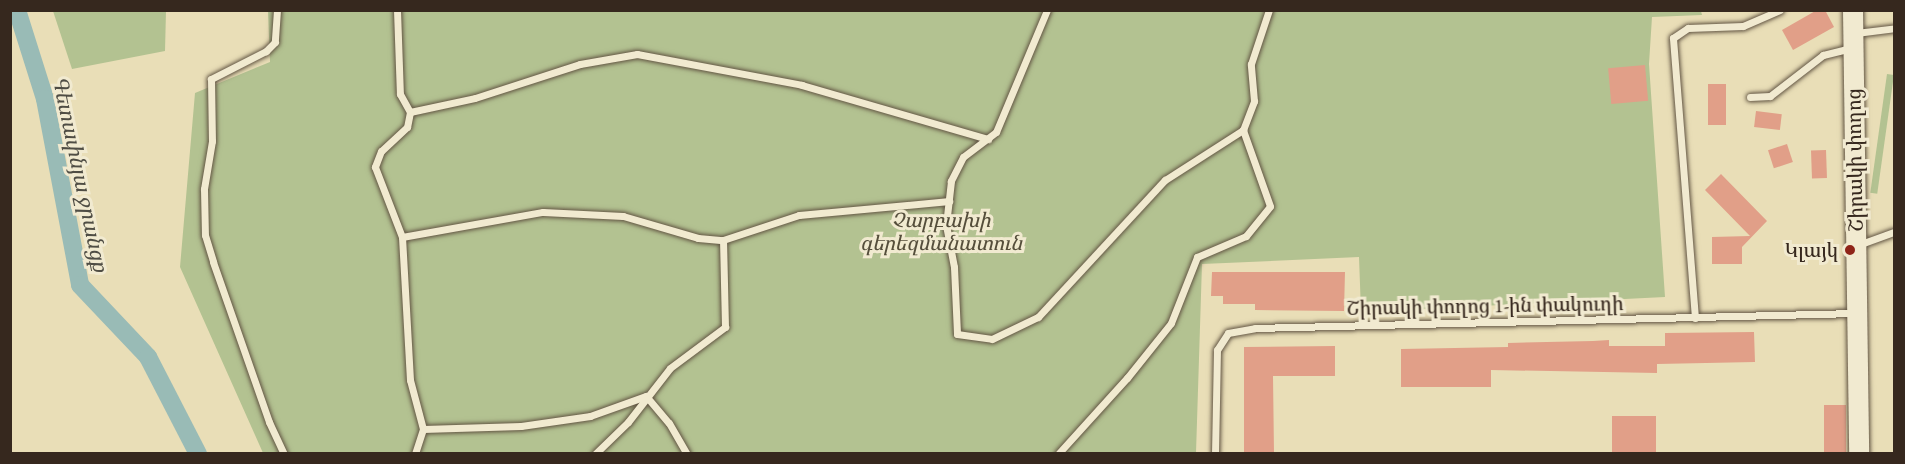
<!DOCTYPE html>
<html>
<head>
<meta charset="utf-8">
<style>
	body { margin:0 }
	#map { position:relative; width:1905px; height:464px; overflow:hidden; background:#e9deb7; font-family:"EB Garamond","Noto Serif Armenian",serif }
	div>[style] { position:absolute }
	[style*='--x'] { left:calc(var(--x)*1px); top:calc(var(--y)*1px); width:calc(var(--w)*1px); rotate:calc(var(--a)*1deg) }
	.green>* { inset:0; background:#b3c291; transform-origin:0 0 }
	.canal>* { height:18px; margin:-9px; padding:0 9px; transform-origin:9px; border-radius:9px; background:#99bbb6 }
	.building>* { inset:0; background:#e19f88; transform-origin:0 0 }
	.roads { filter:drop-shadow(0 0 2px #635644) drop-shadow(0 0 2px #635644) }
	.service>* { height:7px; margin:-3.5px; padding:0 3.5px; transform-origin:3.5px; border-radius:3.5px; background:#f1ead0 }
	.secondary>* { height:20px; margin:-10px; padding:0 10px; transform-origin:10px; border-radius:10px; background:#f1ead0 }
	.dots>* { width:16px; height:16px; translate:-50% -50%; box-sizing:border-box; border:3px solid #f1ead0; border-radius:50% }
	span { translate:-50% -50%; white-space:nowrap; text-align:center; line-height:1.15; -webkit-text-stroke:6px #f1ead0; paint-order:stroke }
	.street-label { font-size:20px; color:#36281e }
	.park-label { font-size:20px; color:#554e3b; font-style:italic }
	.poi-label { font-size:20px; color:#36281e }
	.right { translate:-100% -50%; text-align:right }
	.water-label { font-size:21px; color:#4f4d44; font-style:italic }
	.frame { position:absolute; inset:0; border:12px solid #36281e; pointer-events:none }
</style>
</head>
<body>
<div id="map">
	<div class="green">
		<i style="clip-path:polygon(53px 11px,166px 11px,165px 51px,72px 69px)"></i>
		<i style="clip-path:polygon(268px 11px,1701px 11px,1702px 15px,1652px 17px,1649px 64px,1665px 297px,1361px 312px,1359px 257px,1202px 264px,1196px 453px,263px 453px,180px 267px,195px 93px,270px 62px)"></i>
		<i style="left:1887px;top:74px;width:7px;height:120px;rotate:8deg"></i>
	</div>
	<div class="canal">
		<i style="--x:17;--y:10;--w:93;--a:72.5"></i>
		<i style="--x:45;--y:99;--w:189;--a:79.3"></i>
		<i style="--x:80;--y:285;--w:99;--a:46.6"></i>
		<i style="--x:148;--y:357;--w:109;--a:62.7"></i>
	</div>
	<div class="building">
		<i style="clip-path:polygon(1817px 10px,1825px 10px,1834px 27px,1793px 50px,1782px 30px)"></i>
		<i style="left:1645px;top:65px;width:36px;height:37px;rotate:85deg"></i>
		<i style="left:1726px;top:84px;width:41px;height:18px;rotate:90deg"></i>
		<i style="left:1756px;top:111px;width:26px;height:16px;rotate:7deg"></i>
		<i style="left:1787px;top:144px;width:19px;height:20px;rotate:72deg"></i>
		<i style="left:1826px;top:150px;width:28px;height:15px;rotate:88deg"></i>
		<i style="clip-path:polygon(1721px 174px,1767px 221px,1742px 247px,1742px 264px,1712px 264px,1712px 237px,1750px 236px,1705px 190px)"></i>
		<i style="clip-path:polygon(1212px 272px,1345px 272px,1344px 311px,1255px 310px,1255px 304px,1223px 304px,1223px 296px,1211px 296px)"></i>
		<i style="clip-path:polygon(1754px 332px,1755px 362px,1657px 364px,1657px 373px,1491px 370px,1491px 387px,1401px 387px,1401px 349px,1508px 347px,1508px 343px,1593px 341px,1609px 340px,1609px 346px,1665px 346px,1665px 333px)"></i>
		<i style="clip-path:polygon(1335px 346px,1335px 376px,1273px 376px,1274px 453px,1244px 453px,1244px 347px)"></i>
		<i style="left:1824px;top:405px;width:22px;height:48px"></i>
		<i style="left:1612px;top:416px;width:44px;height:37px"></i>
	</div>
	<div class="roads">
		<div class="service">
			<i style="--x:277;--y:10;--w:32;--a:94"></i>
			<i style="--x:275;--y:42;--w:13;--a:135"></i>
			<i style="--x:266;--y:51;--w:62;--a:153"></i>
			<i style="--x:211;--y:79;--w:62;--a:89.1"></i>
			<i style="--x:212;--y:141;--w:49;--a:99.5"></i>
			<i style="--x:204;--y:189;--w:46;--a:88.8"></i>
			<i style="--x:205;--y:235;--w:28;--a:73"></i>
			<i style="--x:213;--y:262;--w:170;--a:70.7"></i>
			<i style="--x:269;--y:422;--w:35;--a:65"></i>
			<i style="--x:397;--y:10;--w:84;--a:88"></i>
			<i style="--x:400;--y:94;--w:21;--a:61"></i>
			<i style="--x:410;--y:112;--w:15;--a:101"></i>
			<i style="--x:407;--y:127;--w:35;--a:137"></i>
			<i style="--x:381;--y:151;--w:17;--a:111"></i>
			<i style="--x:375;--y:167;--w:75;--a:68.9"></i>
			<i style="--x:402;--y:237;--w:143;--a:86.8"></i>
			<i style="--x:410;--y:380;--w:51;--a:75.1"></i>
			<i style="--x:423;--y:429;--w:26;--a:108"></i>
			<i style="--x:1047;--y:10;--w:132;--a:112.7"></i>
			<i style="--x:996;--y:132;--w:41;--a:142.9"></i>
			<i style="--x:963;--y:157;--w:27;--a:117"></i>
			<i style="--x:951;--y:181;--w:44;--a:96.5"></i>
			<i style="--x:946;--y:225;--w:43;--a:79.2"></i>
			<i style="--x:954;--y:267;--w:67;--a:87.4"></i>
			<i style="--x:957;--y:334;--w:35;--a:8"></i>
			<i style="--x:992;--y:339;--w:51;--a:-25.6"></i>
			<i style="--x:1038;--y:317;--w:187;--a:-47.2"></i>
			<i style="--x:1165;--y:180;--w:93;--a:-32.7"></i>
			<i style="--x:1856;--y:33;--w:38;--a:-7"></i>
			<i style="--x:1750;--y:97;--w:20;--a:-3"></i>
			<i style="--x:1770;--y:96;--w:67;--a:-37.7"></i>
			<i style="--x:1823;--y:55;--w:29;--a:-14"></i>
			<i style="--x:410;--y:112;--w:66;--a:-12.2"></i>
			<i style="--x:475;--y:98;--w:110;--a:-17.9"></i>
			<i style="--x:580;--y:64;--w:58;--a:-10"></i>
			<i style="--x:637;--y:54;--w:168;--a:10.6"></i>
			<i style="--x:802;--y:85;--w:194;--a:16.2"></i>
			<i style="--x:402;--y:237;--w:143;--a:-10.1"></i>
			<i style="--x:543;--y:212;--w:80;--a:2.9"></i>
			<i style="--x:623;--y:216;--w:78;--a:16.3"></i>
			<i style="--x:698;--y:238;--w:25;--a:5"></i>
			<i style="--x:723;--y:240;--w:80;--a:-18.2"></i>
			<i style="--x:799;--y:215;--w:151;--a:-5.3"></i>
			<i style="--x:1858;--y:245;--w:38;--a:-20"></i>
			<i style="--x:1695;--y:318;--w:281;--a:-94.5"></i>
			<i style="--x:1673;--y:38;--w:18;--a:-34"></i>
			<i style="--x:1688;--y:28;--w:55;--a:-2.1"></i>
			<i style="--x:1743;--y:26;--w:40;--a:-23.4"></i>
			<i style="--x:423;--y:429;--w:98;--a:-1.8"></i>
			<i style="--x:521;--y:426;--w:70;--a:-8.2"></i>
			<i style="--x:590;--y:416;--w:59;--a:-19.7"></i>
			<i style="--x:646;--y:396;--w:35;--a:50"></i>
			<i style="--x:669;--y:423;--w:36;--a:60"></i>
			<i style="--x:595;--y:454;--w:46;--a:-44.1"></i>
			<i style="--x:628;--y:422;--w:68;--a:-52.1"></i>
			<i style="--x:670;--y:368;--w:69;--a:-36.7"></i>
			<i style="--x:725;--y:327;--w:87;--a:-91.3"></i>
			<i style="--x:1058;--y:454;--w:103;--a:-47.8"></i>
			<i style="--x:1127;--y:378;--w:70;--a:-51.3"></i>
			<i style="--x:1171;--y:323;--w:71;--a:-68.5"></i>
			<i style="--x:1197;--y:257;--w:53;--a:-23.2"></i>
			<i style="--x:1246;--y:236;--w:38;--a:-51"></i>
			<i style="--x:1270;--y:206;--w:81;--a:-109.6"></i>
			<i style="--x:1243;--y:130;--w:31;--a:-69"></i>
			<i style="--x:1254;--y:101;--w:37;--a:-95"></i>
			<i style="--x:1251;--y:64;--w:57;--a:-71.6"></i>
			<i style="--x:1215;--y:454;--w:104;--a:-88.9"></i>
			<i style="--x:1217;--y:350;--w:20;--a:-57"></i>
			<i style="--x:1228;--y:333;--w:27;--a:-10"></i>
			<i style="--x:1255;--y:328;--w:599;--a:-1.43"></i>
		</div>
		<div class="secondary">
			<i style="--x:1853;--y:10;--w:444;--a:89.2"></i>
		</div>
	</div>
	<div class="dots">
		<i style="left:1850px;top:250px;background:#8f2418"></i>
	</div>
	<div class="street-label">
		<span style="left:1855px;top:160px;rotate:-91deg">Շիրակի փողոց</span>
		<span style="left:1485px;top:306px;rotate:-1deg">Շիրակի փողոց 1-ին փակուղի</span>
	</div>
	<div class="park-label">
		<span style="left:941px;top:232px">Չարբախի<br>գերեզմանատուն</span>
	</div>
	<div class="poi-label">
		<span class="right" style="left:1838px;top:250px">Կլայկ</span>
	</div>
	<div class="water-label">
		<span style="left:80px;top:174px;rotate:78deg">Գետափնյա ջրանցք</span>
	</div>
	<div class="frame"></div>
</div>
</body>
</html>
